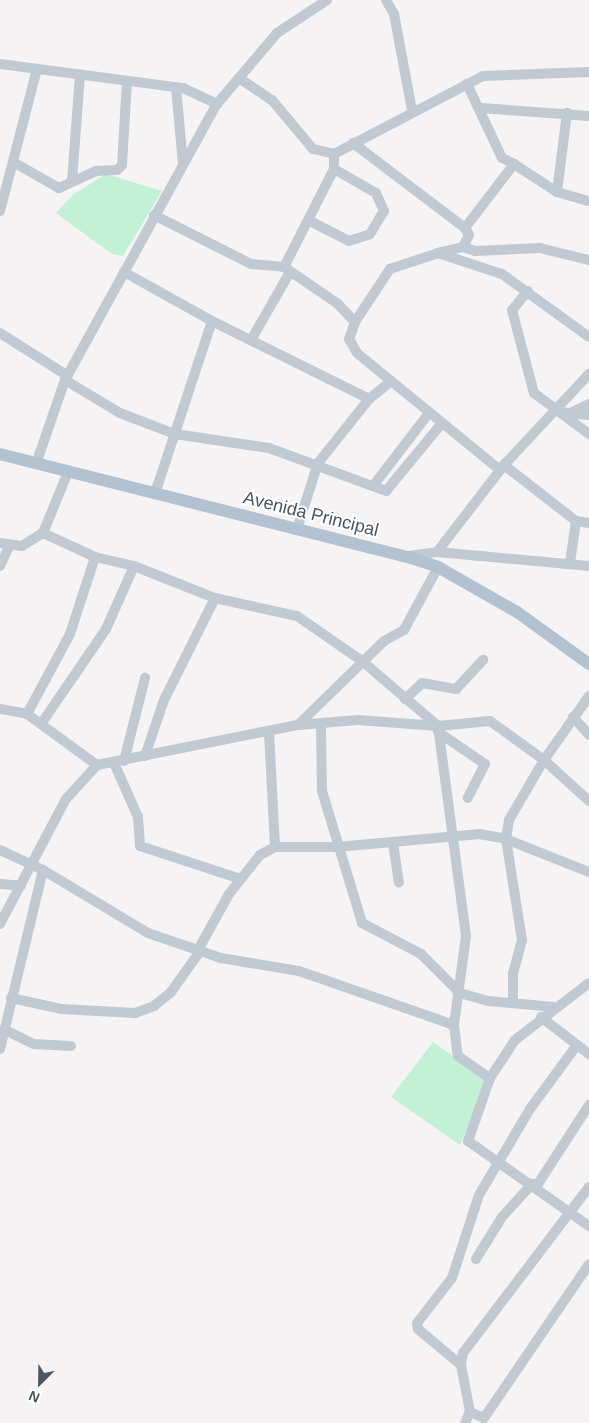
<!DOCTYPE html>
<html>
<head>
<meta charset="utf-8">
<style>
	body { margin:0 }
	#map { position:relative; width:589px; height:1423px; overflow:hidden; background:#f5f3f3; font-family:Helvetica,sans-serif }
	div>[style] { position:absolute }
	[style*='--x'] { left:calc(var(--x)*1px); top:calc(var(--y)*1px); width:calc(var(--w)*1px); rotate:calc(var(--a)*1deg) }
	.green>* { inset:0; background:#c3f1d5 }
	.minor>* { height:10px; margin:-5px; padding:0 5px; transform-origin:5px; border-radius:5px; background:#c1cad2 }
	.major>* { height:12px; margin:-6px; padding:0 6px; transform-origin:6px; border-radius:6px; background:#b3c2d1 }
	span { translate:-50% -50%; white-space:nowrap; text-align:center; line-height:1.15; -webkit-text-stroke:4px #fff; paint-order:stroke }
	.street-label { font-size:18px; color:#4a5661 }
	.north { position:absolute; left:15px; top:1358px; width:50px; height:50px; -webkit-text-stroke:4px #fff; paint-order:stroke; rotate:203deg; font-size:14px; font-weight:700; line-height:20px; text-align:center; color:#4a5661 }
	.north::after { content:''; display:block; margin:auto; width:18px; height:22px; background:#4a5661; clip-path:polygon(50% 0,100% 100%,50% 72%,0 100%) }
</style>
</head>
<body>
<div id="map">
	<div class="green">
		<i style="clip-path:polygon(106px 174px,162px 191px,123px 256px,112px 254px,56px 213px,74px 194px)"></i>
		<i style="clip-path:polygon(433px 1042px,487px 1080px,460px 1145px,391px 1097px)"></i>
	</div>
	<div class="minor">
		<i style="--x:386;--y:0;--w:16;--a:60"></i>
		<i style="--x:394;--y:14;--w:98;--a:79.4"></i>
		<i style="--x:0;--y:64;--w:185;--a:7.5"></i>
		<i style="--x:183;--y:88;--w:38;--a:25"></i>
		<i style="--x:239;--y:78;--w:59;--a:-49.8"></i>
		<i style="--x:277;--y:33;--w:60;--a:-33.4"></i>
		<i style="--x:176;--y:87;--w:77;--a:84.8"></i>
		<i style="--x:481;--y:108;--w:108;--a:4.2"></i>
		<i style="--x:353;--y:143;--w:141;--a:37.2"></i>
		<i style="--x:465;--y:228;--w:8;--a:60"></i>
		<i style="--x:469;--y:235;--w:13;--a:117"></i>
		<i style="--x:463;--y:247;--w:26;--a:167"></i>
		<i style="--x:334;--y:154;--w:168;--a:-27.6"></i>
		<i style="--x:483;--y:76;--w:106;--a:-2.2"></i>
		<i style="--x:13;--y:162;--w:53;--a:29.5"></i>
		<i style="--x:59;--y:188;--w:41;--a:-24.7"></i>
		<i style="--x:96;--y:171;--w:21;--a:-3"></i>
		<i style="--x:117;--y:170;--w:7;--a:-45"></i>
		<i style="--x:122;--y:165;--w:84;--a:-86.6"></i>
		<i style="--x:514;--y:164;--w:51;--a:33.1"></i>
		<i style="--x:557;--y:192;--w:33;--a:16"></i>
		<i style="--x:72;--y:181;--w:107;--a:-85.7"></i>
		<i style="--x:557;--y:192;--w:80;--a:-82.8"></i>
		<i style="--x:0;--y:211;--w:147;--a:-75.4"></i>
		<i style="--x:154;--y:215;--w:109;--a:26.8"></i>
		<i style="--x:251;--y:264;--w:33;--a:5"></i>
		<i style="--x:308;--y:220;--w:46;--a:27.1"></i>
		<i style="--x:349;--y:241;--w:22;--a:-18"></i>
		<i style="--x:370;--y:234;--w:27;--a:-59"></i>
		<i style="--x:384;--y:211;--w:20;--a:-114"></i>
		<i style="--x:376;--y:193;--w:48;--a:-150.3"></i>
		<i style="--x:465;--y:228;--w:81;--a:-52.6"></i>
		<i style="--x:514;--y:164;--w:13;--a:-153"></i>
		<i style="--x:502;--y:158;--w:82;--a:-115.3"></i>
		<i style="--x:463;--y:247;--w:13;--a:18"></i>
		<i style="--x:475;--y:251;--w:65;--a:-2.6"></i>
		<i style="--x:540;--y:248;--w:50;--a:13.8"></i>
		<i style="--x:124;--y:272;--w:101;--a:29.1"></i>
		<i style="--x:212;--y:321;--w:181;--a:108.3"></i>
		<i style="--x:528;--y:291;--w:25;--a:130"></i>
		<i style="--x:512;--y:310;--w:86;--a:75.2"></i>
		<i style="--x:534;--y:393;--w:69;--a:36.7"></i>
		<i style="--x:212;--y:321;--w:175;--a:26.4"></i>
		<i style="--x:355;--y:322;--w:64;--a:-56.6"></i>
		<i style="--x:390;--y:269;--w:51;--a:-18.4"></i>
		<i style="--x:438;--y:253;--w:67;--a:18.2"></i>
		<i style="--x:502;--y:274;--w:107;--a:35.9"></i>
		<i style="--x:0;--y:333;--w:80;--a:32.3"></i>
		<i style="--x:251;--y:340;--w:76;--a:-60.1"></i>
		<i style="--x:65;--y:380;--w:64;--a:31"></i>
		<i style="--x:120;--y:413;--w:59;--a:20.9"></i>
		<i style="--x:175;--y:434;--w:95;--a:8.5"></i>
		<i style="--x:269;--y:448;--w:125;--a:20.2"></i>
		<i style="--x:386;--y:491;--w:88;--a:-50.5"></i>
		<i style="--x:560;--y:412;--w:29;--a:6"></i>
		<i style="--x:570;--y:413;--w:21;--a:-25"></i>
		<i style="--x:36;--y:464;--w:89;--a:-71"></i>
		<i style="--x:65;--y:380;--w:315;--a:-61.2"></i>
		<i style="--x:217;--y:104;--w:34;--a:-50"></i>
		<i style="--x:239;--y:78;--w:40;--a:34"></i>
		<i style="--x:272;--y:100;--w:64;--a:50.1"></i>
		<i style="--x:313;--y:149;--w:22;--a:13"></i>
		<i style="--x:334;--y:154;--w:15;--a:90"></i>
		<i style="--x:334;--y:169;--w:110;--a:117"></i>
		<i style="--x:284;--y:267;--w:65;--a:34.4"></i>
		<i style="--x:338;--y:304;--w:25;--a:47"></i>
		<i style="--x:355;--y:322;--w:18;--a:109"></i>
		<i style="--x:349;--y:339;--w:16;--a:60"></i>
		<i style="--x:357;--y:353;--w:185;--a:39.3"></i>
		<i style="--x:504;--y:465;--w:91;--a:37.9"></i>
		<i style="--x:576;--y:521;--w:13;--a:9"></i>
		<i style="--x:373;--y:486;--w:92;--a:-52.5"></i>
		<i style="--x:297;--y:529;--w:69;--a:-72.3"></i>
		<i style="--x:318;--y:463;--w:82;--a:-51.4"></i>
		<i style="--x:369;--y:399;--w:27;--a:-39"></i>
		<i style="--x:43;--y:533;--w:66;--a:-67.7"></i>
		<i style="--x:0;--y:543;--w:22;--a:8"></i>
		<i style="--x:22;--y:546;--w:25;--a:-32"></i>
		<i style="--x:43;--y:533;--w:57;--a:24.8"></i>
		<i style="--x:95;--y:557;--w:40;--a:13"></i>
		<i style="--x:134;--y:566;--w:87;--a:21.6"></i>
		<i style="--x:215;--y:598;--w:84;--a:12.4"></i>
		<i style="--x:297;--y:616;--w:79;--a:34.7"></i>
		<i style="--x:362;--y:661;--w:100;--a:40.5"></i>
		<i style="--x:438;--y:726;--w:212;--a:82.4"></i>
		<i style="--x:466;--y:936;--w:90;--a:97.7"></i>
		<i style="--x:454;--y:1025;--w:31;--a:83"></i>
		<i style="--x:458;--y:1056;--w:39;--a:35"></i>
		<i style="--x:490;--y:1078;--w:45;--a:-56.7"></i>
		<i style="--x:515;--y:1040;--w:93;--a:-37.6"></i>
		<i style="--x:437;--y:552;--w:110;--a:-52.4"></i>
		<i style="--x:504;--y:465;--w:125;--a:-47"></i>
		<i style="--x:409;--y:556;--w:28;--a:-8"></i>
		<i style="--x:437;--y:552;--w:153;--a:5.3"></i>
		<i style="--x:570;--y:563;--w:42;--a:-81.9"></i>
		<i style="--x:0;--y:566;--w:23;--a:-65"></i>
		<i style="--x:589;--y:696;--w:78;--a:125.1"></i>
		<i style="--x:544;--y:760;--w:61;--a:42.3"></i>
		<i style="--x:405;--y:699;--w:23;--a:-43"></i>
		<i style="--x:422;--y:683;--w:35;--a:10"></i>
		<i style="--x:456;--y:689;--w:40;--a:-47"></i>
		<i style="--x:0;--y:709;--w:27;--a:10"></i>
		<i style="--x:27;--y:714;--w:87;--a:36.1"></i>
		<i style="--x:27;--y:714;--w:91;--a:-61.7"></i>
		<i style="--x:70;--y:634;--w:81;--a:-72"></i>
		<i style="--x:573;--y:717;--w:24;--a:48"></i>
		<i style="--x:321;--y:723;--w:68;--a:89.2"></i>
		<i style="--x:322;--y:791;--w:138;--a:73.1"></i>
		<i style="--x:362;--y:923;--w:67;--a:27.7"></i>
		<i style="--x:421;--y:954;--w:55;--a:45"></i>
		<i style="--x:460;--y:993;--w:29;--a:16"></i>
		<i style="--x:488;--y:1001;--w:66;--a:5.2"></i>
		<i style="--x:41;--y:724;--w:115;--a:-55.6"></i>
		<i style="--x:106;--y:629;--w:69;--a:-66"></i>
		<i style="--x:298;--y:725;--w:120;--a:-44.3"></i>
		<i style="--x:384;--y:641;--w:23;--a:-29"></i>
		<i style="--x:404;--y:630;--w:72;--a:-61.6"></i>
		<i style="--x:269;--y:732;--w:115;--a:87"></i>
		<i style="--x:438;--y:732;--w:57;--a:34.2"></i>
		<i style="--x:485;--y:764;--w:38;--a:117"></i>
		<i style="--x:145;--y:756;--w:59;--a:-71.3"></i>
		<i style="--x:164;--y:700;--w:114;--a:-63.4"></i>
		<i style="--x:124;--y:761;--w:86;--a:-75.8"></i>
		<i style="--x:114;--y:763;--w:59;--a:66"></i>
		<i style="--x:138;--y:817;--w:29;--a:86"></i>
		<i style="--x:140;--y:846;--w:106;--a:18.1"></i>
		<i style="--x:393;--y:843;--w:40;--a:81.5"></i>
		<i style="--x:0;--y:850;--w:47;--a:24.9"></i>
		<i style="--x:43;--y:870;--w:122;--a:31"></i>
		<i style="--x:148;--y:933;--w:77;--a:18.9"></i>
		<i style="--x:221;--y:958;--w:79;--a:9.5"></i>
		<i style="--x:299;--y:971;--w:164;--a:19.2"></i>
		<i style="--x:0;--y:884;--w:21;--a:5"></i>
		<i style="--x:0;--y:924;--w:141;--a:-62.2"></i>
		<i style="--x:66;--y:799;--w:46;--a:-47.6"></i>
		<i style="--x:97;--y:765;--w:205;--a:-11.3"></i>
		<i style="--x:298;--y:725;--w:60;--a:-4.8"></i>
		<i style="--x:358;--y:720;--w:80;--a:4.3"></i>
		<i style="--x:438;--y:726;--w:52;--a:-5.5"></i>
		<i style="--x:490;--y:721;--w:67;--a:35.8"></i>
		<i style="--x:544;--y:760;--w:69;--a:120.3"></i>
		<i style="--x:509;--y:820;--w:19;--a:99"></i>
		<i style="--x:506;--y:839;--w:102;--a:81"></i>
		<i style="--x:522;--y:940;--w:34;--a:105"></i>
		<i style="--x:513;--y:973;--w:30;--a:90"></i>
		<i style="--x:198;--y:950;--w:64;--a:-61"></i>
		<i style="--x:229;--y:894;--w:50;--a:-51.5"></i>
		<i style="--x:260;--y:855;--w:17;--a:-28"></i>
		<i style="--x:275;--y:847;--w:62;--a:0"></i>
		<i style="--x:337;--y:847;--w:143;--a:-5.2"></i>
		<i style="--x:479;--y:834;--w:27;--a:10"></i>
		<i style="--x:506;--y:839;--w:89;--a:21.7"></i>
		<i style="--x:11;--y:998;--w:51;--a:12.4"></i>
		<i style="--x:61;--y:1009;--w:74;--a:3.1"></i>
		<i style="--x:135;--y:1013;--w:20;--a:-20"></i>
		<i style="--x:154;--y:1006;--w:22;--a:-39"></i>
		<i style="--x:171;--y:992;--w:52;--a:-54.5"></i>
		<i style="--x:541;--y:1017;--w:61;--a:37.6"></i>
		<i style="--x:5;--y:1030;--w:32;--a:26"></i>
		<i style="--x:34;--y:1044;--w:37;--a:3"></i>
		<i style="--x:0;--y:1049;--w:184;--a:-76.5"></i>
		<i style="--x:490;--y:1078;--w:67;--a:109.2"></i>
		<i style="--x:468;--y:1141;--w:148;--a:35.1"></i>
		<i style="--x:536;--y:1187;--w:98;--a:-57.1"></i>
		<i style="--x:476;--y:1259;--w:49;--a:-58.2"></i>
		<i style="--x:502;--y:1217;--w:45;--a:-47.7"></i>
		<i style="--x:461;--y:1365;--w:56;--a:-140.1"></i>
		<i style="--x:418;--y:1329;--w:6;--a:-99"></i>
		<i style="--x:417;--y:1323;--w:57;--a:-52.1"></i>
		<i style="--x:452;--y:1278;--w:87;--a:-72"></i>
		<i style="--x:479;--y:1195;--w:100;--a:-59.3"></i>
		<i style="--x:530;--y:1109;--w:79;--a:-53.7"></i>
		<i style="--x:470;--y:1412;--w:15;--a:23"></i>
		<i style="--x:484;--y:1418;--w:186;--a:-55.7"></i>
		<i style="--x:465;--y:1423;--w:12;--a:-66"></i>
		<i style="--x:470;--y:1412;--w:48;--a:-100.8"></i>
		<i style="--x:461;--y:1365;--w:12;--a:-81"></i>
		<i style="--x:463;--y:1353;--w:208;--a:-52.8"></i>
	</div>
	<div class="major">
		<i style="--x:0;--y:454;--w:421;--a:14.2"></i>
		<i style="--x:408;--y:557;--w:32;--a:18"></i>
		<i style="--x:438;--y:567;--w:91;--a:29.7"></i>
		<i style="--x:517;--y:612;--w:89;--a:35.8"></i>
	</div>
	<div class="street-label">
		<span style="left:311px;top:514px;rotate:14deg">Avenida Principal</span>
	</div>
	<div class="north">N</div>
</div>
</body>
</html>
